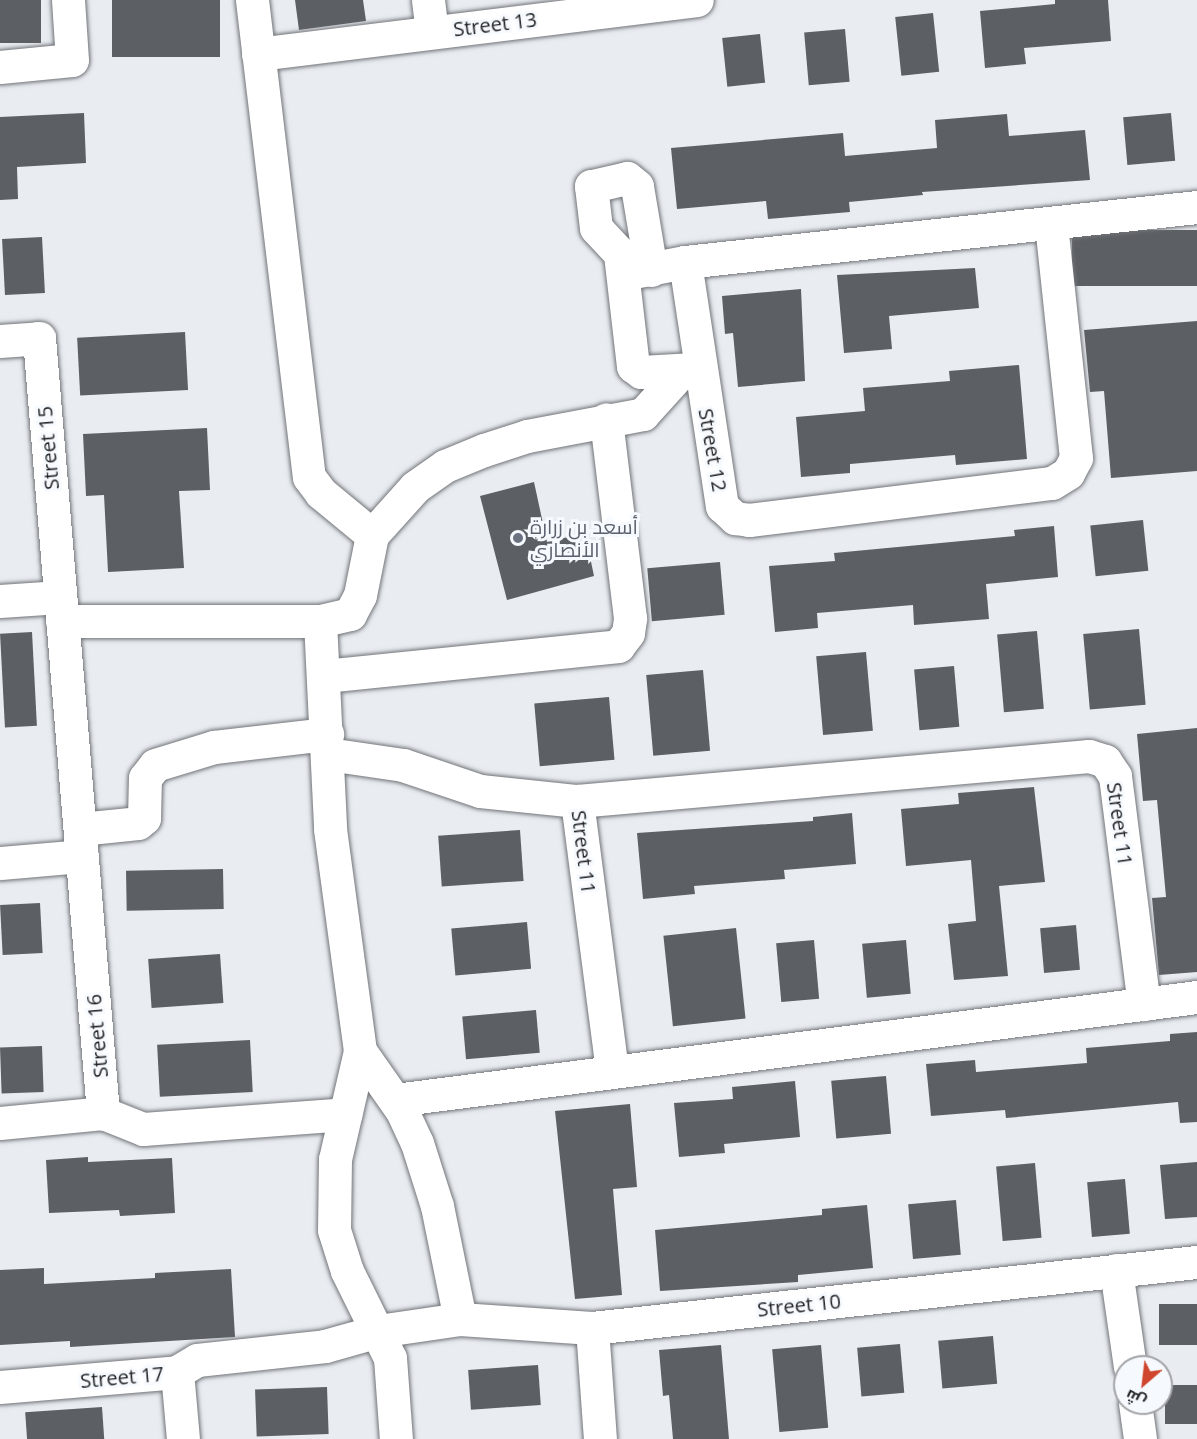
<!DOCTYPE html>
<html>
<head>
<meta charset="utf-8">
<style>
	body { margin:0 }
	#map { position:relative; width:1197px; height:1439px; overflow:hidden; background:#e9edf2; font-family:"Open Sans",Cairo,sans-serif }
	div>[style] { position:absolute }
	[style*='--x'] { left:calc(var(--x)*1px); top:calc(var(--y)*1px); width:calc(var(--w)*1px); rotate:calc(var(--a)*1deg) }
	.building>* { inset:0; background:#5c5f63; transform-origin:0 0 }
	.roads { filter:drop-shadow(0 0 2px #717478) drop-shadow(0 0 2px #717478) }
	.minor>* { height:33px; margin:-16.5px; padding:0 16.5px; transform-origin:16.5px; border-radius:16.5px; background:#fff }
	.dots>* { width:16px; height:16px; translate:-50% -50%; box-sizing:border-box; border:3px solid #f6faff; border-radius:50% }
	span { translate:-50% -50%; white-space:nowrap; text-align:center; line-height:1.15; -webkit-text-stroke:6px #f6faff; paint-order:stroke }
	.street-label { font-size:20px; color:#232426 }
	.worship-label { font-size:20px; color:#5b616d }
	.left { translate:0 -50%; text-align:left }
	.north { position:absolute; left:1113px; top:1355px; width:60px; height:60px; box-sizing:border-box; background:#f6faff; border:2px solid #a2a4a8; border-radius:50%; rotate:208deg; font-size:16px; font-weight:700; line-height:24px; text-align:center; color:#232426 }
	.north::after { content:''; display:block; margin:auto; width:21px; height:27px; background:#d0452d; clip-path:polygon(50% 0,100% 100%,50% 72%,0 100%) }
</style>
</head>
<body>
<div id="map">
	<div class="building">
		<i style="left:0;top:0;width:41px;height:43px"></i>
		<i style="left:112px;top:0;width:108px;height:57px"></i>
		<i style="clip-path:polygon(295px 0,363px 0,366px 21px,299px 30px)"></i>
		<i style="clip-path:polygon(1055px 0,1108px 0,1111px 41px,1024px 48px,1026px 64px,985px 68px,980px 11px,1055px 4px)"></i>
		<i style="left:933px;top:13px;width:59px;height:38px;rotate:84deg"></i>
		<i style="left:845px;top:29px;width:53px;height:41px;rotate:85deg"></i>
		<i style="left:760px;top:34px;width:49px;height:38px;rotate:84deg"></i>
		<i style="clip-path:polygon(84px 113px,86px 163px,17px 167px,18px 199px,0 200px,0 117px)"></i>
		<i style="left:1171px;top:113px;width:48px;height:48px;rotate:85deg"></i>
		<i style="clip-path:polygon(1007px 114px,1009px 136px,1085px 130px,1090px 180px,922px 192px,923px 195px,849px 202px,850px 212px,768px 219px,766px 201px,677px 209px,671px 148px,843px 133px,845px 156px,937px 148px,935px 120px)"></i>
		<i style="left:1197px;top:230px;width:56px;height:125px;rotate:90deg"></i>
		<i style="left:42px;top:237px;width:56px;height:40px;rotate:87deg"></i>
		<i style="clip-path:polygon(975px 268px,979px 308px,889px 316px,892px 349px,844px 353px,837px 275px)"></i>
		<i style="clip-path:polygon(801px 289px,805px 381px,738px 387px,733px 333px,725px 334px,722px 296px)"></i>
		<i style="clip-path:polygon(1197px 321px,1197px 471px,1111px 478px,1104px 391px,1090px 392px,1084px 330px)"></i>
		<i style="left:185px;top:332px;width:58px;height:108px;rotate:87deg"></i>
		<i style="clip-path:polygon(1019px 365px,1027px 459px,956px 465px,955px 455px,850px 464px,850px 473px,801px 477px,796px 417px,865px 411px,863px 388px,950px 381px,949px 371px)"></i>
		<i style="clip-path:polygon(207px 428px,210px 490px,179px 491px,184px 568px,108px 572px,104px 495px,86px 496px,83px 434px)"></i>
		<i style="clip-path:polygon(534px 482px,547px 542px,585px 533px,594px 576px,507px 600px,480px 496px)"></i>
		<i style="left:1143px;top:520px;width:51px;height:53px;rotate:84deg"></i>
		<i style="clip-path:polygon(1054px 526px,1058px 577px,986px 584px,989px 619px,914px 625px,913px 605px,817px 613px,818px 628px,775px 632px,769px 566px,835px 561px,834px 553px,1015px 536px,1014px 530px)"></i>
		<i style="left:720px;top:562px;width:53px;height:73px;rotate:85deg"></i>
		<i style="left:1139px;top:629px;width:76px;height:56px;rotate:85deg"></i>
		<i style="left:1037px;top:631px;width:78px;height:40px;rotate:85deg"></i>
		<i style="left:32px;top:632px;width:94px;height:32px;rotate:87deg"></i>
		<i style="left:866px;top:652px;width:79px;height:50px;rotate:85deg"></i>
		<i style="left:954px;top:666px;width:61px;height:40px;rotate:85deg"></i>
		<i style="left:703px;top:670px;width:81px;height:57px;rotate:85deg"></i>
		<i style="left:609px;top:697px;width:63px;height:75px;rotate:85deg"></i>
		<i style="clip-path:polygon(1197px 728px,1197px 972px,1159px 975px,1152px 898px,1166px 897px,1157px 800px,1143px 801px,1137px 734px)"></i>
		<i style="clip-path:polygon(1034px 787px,1045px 882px,999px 886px,1008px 976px,954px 980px,948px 924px,976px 921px,971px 860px,906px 866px,901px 809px,959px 804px,958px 793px)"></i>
		<i style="clip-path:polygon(852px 813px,856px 864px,784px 870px,785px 879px,694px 886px,695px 894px,643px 899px,637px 833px,813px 821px,813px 817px)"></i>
		<i style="left:520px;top:830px;width:51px;height:82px;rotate:86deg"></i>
		<i style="left:223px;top:869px;width:40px;height:97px;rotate:89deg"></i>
		<i style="left:40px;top:903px;width:50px;height:40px;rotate:87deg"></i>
		<i style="left:527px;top:922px;width:47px;height:76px;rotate:85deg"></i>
		<i style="left:1076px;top:925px;width:45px;height:36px;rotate:85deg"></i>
		<i style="left:736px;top:928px;width:91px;height:73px;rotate:84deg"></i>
		<i style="left:814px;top:940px;width:59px;height:38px;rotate:85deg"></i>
		<i style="left:906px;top:940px;width:54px;height:44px;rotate:85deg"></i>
		<i style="left:220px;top:954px;width:49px;height:72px;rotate:86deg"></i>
		<i style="left:536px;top:1010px;width:43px;height:74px;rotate:85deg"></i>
		<i style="clip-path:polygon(1197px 1032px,1197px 1122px,1180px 1123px,1178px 1102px,1006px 1118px,1005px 1110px,931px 1116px,926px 1064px,975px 1060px,976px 1072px,1087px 1063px,1086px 1048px,1170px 1041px,1170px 1034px)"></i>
		<i style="left:250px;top:1040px;width:52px;height:93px;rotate:87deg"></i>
		<i style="left:42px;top:1046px;width:46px;height:42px;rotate:88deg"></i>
		<i style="left:886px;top:1076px;width:58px;height:55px;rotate:85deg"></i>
		<i style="clip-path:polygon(795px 1081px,800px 1137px,724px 1144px,725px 1153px,679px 1157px,674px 1103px,733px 1099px,732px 1087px)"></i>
		<i style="clip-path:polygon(630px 1104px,637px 1187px,613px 1189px,622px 1295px,575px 1299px,555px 1111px)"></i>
		<i style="clip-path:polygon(88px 1157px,88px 1162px,172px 1158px,175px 1213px,120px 1216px,119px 1210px,49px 1213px,46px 1160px)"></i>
		<i style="clip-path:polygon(1197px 1162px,1197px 1217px,1165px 1219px,1160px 1165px)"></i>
		<i style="left:1035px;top:1163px;width:75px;height:39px;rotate:85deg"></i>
		<i style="left:1125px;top:1179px;width:55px;height:38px;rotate:85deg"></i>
		<i style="left:956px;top:1200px;width:55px;height:48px;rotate:85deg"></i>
		<i style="clip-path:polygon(867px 1205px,873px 1268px,798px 1275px,798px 1282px,660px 1291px,655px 1230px,822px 1215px,822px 1209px)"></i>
		<i style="clip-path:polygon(44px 1268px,44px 1284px,155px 1278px,155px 1273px,231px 1269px,235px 1337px,70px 1347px,70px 1341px,0 1345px,0 1270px)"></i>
		<i style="left:1197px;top:1304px;width:41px;height:38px;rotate:90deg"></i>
		<i style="left:993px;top:1336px;width:48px;height:55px;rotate:85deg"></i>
		<i style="left:900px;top:1344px;width:49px;height:43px;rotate:85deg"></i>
		<i style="clip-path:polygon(721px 1345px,729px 1439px,673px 1439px,669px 1395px,663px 1396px,659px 1350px)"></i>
		<i style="left:821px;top:1345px;width:83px;height:49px;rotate:85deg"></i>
		<i style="left:538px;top:1365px;width:40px;height:70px;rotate:86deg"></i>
		<i style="left:1197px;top:1385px;width:39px;height:32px;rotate:90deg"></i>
		<i style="left:327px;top:1387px;width:47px;height:72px;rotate:88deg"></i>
		<i style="left:102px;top:1407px;width:32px;height:77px;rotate:86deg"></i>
	</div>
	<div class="roads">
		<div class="minor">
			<i style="--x:252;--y:0;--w:480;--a:83.2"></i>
			<i style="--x:309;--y:477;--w:20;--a:53"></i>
			<i style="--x:321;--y:493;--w:66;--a:39.5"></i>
			<i style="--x:428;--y:0;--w:32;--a:83"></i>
			<i style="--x:258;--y:54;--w:442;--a:-7"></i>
			<i style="--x:0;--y:67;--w:72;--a:-5.6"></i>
			<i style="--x:72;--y:60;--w:60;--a:-93.8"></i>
			<i style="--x:685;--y:262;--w:247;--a:81.4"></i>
			<i style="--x:722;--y:506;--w:18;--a:43"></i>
			<i style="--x:735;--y:518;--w:14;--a:8"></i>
			<i style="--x:749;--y:520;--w:305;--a:-7"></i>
			<i style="--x:1052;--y:483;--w:19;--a:-32"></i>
			<i style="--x:1068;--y:473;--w:17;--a:-62"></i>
			<i style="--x:1076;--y:458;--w:236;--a:-96.1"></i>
			<i style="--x:651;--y:270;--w:85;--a:-99.5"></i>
			<i style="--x:637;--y:186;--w:13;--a:-141"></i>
			<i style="--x:627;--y:178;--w:37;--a:167"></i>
			<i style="--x:591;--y:186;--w:42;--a:83.2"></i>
			<i style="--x:596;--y:228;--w:35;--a:47"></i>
			<i style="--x:620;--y:254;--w:113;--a:83.4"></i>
			<i style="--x:633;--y:366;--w:10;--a:37"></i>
			<i style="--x:641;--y:372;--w:53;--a:-3.2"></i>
			<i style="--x:623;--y:274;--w:63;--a:-11"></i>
			<i style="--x:685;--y:262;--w:515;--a:-6.13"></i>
			<i style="--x:0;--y:341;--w:39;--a:-4"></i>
			<i style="--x:39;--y:338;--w:778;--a:85.28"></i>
			<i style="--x:0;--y:601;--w:60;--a:-3.8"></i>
			<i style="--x:62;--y:621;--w:258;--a:0"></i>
			<i style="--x:320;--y:621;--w:31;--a:-13"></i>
			<i style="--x:350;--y:614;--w:21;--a:-62"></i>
			<i style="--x:360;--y:595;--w:61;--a:-78.7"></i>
			<i style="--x:372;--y:535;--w:64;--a:-48.1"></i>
			<i style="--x:415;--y:487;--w:37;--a:-35"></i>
			<i style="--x:445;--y:466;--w:42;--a:-22.3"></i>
			<i style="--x:484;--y:450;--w:45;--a:-18"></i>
			<i style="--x:527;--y:436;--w:118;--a:-10.7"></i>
			<i style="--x:643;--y:414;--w:57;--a:-47.9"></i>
			<i style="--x:320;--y:621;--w:208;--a:87.2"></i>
			<i style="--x:330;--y:829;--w:224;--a:82.3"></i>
			<i style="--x:360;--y:1051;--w:111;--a:103"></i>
			<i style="--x:335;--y:1159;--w:71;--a:90.8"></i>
			<i style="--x:334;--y:1230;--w:43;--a:72.4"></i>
			<i style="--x:347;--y:1271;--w:97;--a:63.7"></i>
			<i style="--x:390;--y:1358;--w:81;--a:85.8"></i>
			<i style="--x:324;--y:676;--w:296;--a:-5.8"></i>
			<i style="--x:618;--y:646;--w:16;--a:-52"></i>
			<i style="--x:628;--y:633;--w:15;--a:-82"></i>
			<i style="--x:630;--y:618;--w:200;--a:-96.9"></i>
			<i style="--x:328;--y:754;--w:76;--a:8.3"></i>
			<i style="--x:403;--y:765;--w:81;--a:18.7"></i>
			<i style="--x:480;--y:791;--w:98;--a:5.9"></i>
			<i style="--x:577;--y:801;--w:514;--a:-5.02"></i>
			<i style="--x:1089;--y:756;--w:17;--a:17"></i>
			<i style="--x:1105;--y:761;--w:18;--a:56"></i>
			<i style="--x:1115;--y:776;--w:230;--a:82.8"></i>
			<i style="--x:577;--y:801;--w:273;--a:82.6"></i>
			<i style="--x:80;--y:829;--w:58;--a:-5.9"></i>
			<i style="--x:138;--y:823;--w:8;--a:-40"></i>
			<i style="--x:144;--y:818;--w:40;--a:-88.6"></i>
			<i style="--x:145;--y:778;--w:16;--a:-52"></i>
			<i style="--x:155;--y:765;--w:62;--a:-17"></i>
			<i style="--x:214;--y:747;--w:114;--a:-6.6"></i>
			<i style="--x:0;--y:863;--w:82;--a:-4.9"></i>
			<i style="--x:360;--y:1051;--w:73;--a:55"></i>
			<i style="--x:402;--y:1111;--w:35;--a:65"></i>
			<i style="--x:417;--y:1143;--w:66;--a:72.4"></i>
			<i style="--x:437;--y:1206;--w:115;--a:78.5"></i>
			<i style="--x:395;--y:1100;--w:809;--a:-7.32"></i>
			<i style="--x:0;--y:1123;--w:103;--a:-5.5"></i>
			<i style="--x:103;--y:1113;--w:43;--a:21.8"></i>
			<i style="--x:143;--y:1129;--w:203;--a:-4.2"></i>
			<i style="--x:1116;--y:1270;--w:98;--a:81.8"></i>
			<i style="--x:592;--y:1328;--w:111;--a:85.9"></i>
			<i style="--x:177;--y:1372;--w:23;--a:-31"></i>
			<i style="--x:197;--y:1360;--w:129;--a:-6.2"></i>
			<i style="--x:325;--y:1346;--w:55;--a:-15.8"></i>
			<i style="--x:378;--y:1331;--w:83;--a:-8.3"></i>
			<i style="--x:460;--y:1319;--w:132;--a:3.9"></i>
			<i style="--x:592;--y:1328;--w:609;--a:-6.23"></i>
			<i style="--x:177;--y:1372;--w:67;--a:84.9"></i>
			<i style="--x:0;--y:1387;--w:178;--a:-4.8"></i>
			<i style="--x:1135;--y:1403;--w:36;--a:82"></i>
		</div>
	</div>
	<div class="dots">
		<i style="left:518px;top:538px;background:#6b7280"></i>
	</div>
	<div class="street-label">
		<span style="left:495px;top:24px;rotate:-7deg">Street 13</span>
		<span style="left:48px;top:448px;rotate:-95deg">Street 15</span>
		<span style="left:713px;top:450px;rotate:80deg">Street 12</span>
		<span style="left:1120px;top:824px;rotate:82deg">Street 11</span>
		<span style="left:584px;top:852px;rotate:83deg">Street 11</span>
		<span style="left:97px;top:1036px;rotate:-95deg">Street 16</span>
		<span style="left:799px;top:1305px;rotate:-6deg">Street 10</span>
		<span style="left:122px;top:1377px;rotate:-5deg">Street 17</span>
	</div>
	<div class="worship-label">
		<span class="left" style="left:530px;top:538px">أسعد بن زرارة<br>الأنصاري</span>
	</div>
	<div class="north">ش</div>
</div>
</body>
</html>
